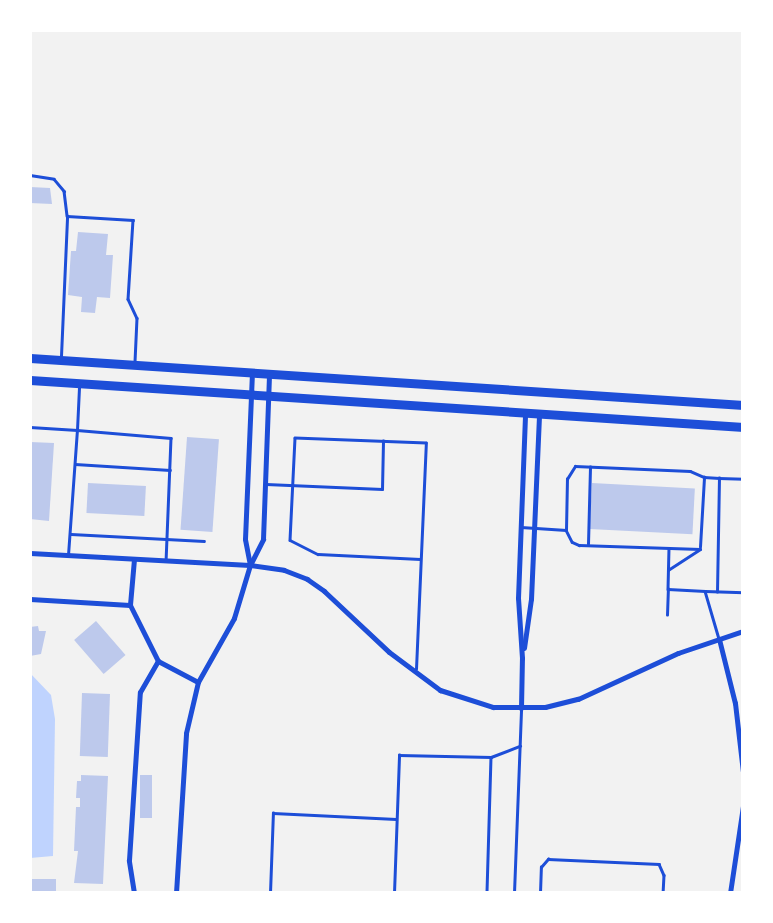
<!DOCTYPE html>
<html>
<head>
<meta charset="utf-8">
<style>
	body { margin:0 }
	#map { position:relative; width:773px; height:923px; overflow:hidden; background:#f2f2f2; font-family:Poppins,sans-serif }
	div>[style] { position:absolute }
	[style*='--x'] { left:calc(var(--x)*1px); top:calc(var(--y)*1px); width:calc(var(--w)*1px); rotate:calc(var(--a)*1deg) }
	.water>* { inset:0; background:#bfd3fe }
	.building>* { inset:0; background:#bdc9ec; transform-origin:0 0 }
	.service>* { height:2.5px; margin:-1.25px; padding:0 1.25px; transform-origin:1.25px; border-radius:1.25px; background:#1d4ed8 }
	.minor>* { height:5px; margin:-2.5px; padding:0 2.5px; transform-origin:2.5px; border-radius:2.5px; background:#1d4ed8 }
	.primary>* { height:9px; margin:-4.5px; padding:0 4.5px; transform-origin:4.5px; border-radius:4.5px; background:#1d4ed8 }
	span { translate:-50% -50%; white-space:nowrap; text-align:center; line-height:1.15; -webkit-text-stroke:7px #fff; paint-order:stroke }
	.frame { position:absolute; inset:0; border:32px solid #fff; pointer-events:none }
</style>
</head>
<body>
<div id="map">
	<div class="water">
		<i style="clip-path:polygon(30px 673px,51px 695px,55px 719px,53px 856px,30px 858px)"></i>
	</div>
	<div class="building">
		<i style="clip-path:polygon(30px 187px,50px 188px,52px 204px,30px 203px)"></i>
		<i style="clip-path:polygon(78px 232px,108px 234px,106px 255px,113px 255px,110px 298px,97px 297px,95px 313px,81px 312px,82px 297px,68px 295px,71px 251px,76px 251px)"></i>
		<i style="left:187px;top:437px;width:32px;height:93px;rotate:4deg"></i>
		<i style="clip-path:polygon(30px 442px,54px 443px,49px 521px,30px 519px)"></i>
		<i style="left:88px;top:483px;width:58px;height:30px;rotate:3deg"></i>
		<i style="left:592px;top:483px;width:103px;height:46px;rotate:3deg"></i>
		<i style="left:96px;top:621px;width:45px;height:29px;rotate:49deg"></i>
		<i style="clip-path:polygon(38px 626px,39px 631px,46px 631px,41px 654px,30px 656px,30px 627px)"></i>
		<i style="left:82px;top:693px;width:28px;height:63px;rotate:2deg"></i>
		<i style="clip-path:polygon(81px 775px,108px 776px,103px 884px,74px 883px,78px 851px,74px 851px,76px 807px,80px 807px,80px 798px,76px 798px,77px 781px,81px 781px)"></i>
		<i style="left:140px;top:775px;width:12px;height:43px"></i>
		<i style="left:30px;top:879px;width:26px;height:14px"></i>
	</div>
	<div class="service">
		<i style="--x:30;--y:175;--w:24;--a:9"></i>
		<i style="--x:54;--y:179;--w:16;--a:50"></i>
		<i style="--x:64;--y:191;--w:25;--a:83"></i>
		<i style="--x:61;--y:356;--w:140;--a:-87.5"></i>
		<i style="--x:67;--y:216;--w:66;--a:3.5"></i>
		<i style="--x:133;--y:220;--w:79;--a:93.6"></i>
		<i style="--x:128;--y:299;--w:21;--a:65"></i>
		<i style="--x:137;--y:318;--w:44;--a:92.6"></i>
		<i style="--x:30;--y:427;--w:47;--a:3.7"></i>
		<i style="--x:77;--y:430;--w:43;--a:-87.3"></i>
		<i style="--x:75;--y:464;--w:95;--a:3.6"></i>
		<i style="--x:266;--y:484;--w:116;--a:2.5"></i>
		<i style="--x:382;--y:489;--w:48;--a:-88.8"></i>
		<i style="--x:521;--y:527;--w:45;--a:3.8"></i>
		<i style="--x:566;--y:530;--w:51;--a:-88.9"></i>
		<i style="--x:567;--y:479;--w:15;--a:-58"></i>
		<i style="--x:575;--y:466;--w:115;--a:2.5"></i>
		<i style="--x:690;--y:471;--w:15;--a:23"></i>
		<i style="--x:704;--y:477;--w:15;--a:4"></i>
		<i style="--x:566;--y:530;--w:13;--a:63"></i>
		<i style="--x:572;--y:542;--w:8;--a:23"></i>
		<i style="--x:579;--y:545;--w:121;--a:1.9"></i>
		<i style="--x:71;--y:534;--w:133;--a:3"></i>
		<i style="--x:588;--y:544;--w:77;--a:-88.5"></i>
		<i style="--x:700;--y:547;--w:70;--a:-86.7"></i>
		<i style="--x:669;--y:548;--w:41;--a:91.4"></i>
		<i style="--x:668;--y:589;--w:37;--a:3"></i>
		<i style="--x:705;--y:591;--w:50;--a:73.7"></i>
		<i style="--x:68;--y:555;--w:125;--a:-85.9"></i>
		<i style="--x:77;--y:430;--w:94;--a:4.9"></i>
		<i style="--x:171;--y:438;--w:123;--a:92.3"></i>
		<i style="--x:668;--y:570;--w:38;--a:-33"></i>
		<i style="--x:705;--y:591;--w:38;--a:2"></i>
		<i style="--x:717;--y:592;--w:114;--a:-89"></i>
		<i style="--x:719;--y:478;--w:24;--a:2"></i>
		<i style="--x:667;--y:615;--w:26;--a:-88"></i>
		<i style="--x:416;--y:669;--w:226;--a:-87.5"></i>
		<i style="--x:426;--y:443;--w:131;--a:-177.8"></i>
		<i style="--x:295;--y:438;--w:102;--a:92.8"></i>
		<i style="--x:290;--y:540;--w:31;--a:27"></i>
		<i style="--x:318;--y:554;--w:102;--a:2.8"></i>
		<i style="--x:491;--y:757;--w:31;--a:-21"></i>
		<i style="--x:270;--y:893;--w:80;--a:-87.9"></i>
		<i style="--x:273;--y:813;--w:123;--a:2.8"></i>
		<i style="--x:394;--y:893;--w:138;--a:-87.9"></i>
		<i style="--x:399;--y:755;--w:92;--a:1.2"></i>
		<i style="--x:491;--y:757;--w:136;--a:91.7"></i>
		<i style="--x:514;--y:893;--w:185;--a:-87.8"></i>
		<i style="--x:540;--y:893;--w:26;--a:-88"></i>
		<i style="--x:541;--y:867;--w:11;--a:-49"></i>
		<i style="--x:548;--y:859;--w:111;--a:2.6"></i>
		<i style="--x:659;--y:864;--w:12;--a:66"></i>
		<i style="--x:664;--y:875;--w:18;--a:93"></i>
	</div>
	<div class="minor">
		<i style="--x:30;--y:553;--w:220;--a:3.1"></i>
		<i style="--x:250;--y:565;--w:34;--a:8"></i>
		<i style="--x:284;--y:570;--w:25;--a:21"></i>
		<i style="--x:307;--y:579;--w:21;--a:35"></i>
		<i style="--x:324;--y:591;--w:89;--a:43.2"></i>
		<i style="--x:389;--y:652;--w:64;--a:36.7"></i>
		<i style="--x:440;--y:690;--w:56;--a:17.8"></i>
		<i style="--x:493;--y:707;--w:52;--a:0"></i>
		<i style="--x:545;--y:707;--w:34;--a:-14"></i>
		<i style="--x:578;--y:699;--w:110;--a:-24.7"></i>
		<i style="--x:678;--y:653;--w:69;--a:-18.7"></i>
		<i style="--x:134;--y:559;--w:46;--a:95"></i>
		<i style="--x:130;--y:605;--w:63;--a:63.4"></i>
		<i style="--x:158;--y:661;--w:45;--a:27.7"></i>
		<i style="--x:250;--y:565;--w:26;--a:-101"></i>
		<i style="--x:245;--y:539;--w:166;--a:-87.6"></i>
		<i style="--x:30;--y:599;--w:100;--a:3.4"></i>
		<i style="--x:719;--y:639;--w:66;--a:76"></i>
		<i style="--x:735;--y:703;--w:69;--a:83.4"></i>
		<i style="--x:524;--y:648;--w:49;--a:-81.9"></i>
		<i style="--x:531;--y:599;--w:185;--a:-87.5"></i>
		<i style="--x:521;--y:708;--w:50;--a:-88.9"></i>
		<i style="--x:522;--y:658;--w:60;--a:-93.8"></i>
		<i style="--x:518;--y:598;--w:186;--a:-87.8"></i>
		<i style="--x:134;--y:893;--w:33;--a:-99"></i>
		<i style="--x:129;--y:860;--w:168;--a:-86.3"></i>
		<i style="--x:140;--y:692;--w:36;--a:-60"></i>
		<i style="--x:176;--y:893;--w:160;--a:-86.4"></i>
		<i style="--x:186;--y:733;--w:52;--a:-76.8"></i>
		<i style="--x:198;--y:682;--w:73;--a:-60.6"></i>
		<i style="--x:234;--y:618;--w:55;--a:-73.2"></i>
		<i style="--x:250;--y:565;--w:29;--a:-63"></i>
		<i style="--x:263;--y:539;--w:165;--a:-87.9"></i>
		<i style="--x:730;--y:893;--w:88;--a:-81.5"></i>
	</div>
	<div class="primary">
		<i style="--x:30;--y:358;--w:715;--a:3.77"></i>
		<i style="--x:30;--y:380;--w:715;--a:3.77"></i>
	</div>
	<div class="frame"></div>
</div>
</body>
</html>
